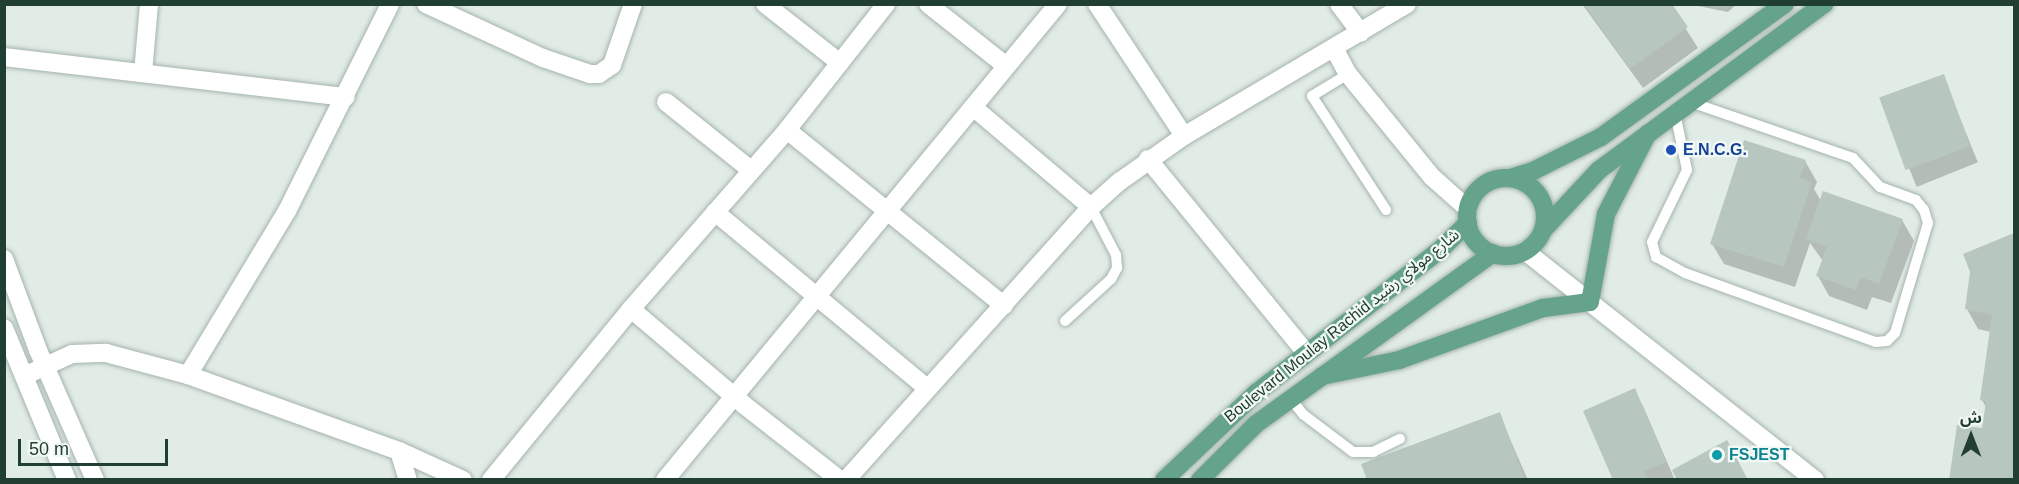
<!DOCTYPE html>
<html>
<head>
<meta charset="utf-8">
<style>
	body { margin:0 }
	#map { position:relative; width:2019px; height:484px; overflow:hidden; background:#e2ece6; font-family:Arial,"Noto Sans Arabic",sans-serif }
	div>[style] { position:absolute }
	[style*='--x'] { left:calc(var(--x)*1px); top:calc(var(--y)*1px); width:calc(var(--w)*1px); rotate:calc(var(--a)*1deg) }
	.shadow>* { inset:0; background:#0003; transform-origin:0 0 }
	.building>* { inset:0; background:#b7c7bf; transform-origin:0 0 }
	.roads { filter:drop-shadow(0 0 2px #a4b4ac) drop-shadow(0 0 2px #a4b4ac) }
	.lane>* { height:10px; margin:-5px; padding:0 5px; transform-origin:5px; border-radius:5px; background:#fff }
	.street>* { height:18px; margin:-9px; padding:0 9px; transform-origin:9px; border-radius:9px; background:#fff }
	.secondary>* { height:18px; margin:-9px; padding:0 9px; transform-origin:9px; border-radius:9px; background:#fff }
	.primary>* { height:18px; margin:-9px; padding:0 9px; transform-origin:9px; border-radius:9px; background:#65a38b }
	.primary>.ring { margin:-9px; padding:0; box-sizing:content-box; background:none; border:18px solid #65a38b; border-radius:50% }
	.dots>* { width:16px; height:16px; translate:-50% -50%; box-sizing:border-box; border:3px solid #f2f9f5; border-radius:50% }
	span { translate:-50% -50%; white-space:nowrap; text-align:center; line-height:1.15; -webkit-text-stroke:4.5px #f2f9f5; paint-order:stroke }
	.transit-label { font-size:16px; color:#164399; font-weight:700 }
	.left { translate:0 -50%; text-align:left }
	.street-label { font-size:16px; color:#213e32 }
	.culture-label { font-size:16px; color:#0d838f; font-weight:700 }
	.frame { position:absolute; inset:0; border:6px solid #213e32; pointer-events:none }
	.north { position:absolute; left:1941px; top:406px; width:60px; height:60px; -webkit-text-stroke:4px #f2f9f5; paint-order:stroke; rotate:0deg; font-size:16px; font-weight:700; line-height:24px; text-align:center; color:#213e32 }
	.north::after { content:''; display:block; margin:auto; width:21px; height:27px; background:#213e32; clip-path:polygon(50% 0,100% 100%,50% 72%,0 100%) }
	.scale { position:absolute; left:18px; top:439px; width:150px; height:27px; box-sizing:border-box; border:3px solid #213e32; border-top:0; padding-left:8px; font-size:18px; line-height:21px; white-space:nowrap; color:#213e32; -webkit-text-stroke:4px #f2f9f5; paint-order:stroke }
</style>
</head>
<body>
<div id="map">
	<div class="shadow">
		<i style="clip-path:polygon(1582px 4px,1670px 4px,1698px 48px,1643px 88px)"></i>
		<i style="clip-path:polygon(1688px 4px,1737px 4px,1728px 12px)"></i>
		<i style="left:1943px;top:76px;width:93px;height:66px;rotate:68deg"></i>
		<i style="clip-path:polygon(1805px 161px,1817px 182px,1814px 189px,1821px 201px,1902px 220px,1914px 241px,1891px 303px,1872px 297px,1867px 310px,1829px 296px,1818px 276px,1823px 261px,1810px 243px,1795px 287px,1724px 264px,1712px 244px)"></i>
		<i style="clip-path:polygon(2014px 235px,2014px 480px,1950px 480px,1984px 430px,1987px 409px,1982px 400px,1991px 332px,1978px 329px,1967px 309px,1972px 272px,1965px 255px)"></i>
		<i style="clip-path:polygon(1634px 390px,1643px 406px,1674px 478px,1615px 480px)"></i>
		<i style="clip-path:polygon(1499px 414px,1528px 480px,1368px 480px)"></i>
	</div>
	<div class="building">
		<i style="clip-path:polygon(1584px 4px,1672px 4px,1688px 27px,1630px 69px)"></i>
		<i style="left:1944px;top:74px;width:77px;height:69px;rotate:70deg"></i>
		<i style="clip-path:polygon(1744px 140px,1806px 160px,1800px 178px,1812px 182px,1784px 267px,1710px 244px)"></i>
		<i style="clip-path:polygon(1823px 191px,1903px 219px,1879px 284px,1861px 277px,1856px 290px,1816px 276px,1827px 247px,1806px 239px)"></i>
		<i style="clip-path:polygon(2014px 233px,2014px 480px,1949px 480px,1957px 425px,1982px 428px,1986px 401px,1980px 400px,1992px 315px,1965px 309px,1970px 272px,1963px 254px)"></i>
		<i style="clip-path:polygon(1635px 388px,1666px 462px,1644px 471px,1648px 480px,1613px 480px,1583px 411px)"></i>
		<i style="clip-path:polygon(1500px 412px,1525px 480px,1367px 480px,1361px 464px)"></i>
		<i style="clip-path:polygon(1727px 440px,1748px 480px,1677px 480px,1672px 470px)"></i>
	</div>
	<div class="roads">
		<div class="lane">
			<i style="--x:1348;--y:74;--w:42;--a:148.6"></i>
			<i style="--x:1312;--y:96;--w:136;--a:57"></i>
			<i style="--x:1675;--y:113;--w:58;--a:78.1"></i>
			<i style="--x:1687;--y:170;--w:80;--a:115.9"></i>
			<i style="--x:1652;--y:242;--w:16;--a:75"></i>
			<i style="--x:1656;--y:257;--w:33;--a:29"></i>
			<i style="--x:1685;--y:273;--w:203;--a:19.9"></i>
			<i style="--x:1876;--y:342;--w:11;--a:-5"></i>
			<i style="--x:1887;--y:341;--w:11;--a:-45"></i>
			<i style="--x:1895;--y:333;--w:115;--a:-73.3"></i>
			<i style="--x:1928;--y:223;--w:14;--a:-107"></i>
			<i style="--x:1924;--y:210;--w:13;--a:-129"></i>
			<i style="--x:1916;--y:200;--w:38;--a:-160"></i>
			<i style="--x:1880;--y:187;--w:40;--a:-133"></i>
			<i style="--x:1853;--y:158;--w:172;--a:-161"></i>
			<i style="--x:1065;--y:321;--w:62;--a:-42.4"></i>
			<i style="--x:1111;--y:279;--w:13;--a:-61"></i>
			<i style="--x:1117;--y:268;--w:13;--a:-94"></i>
			<i style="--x:1116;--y:255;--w:54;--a:-117.5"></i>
			<i style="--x:1290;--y:398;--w:22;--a:51"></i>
			<i style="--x:1304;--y:415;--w:61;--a:37.1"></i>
			<i style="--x:1353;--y:452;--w:20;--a:0"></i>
			<i style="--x:1373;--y:452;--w:30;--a:-26"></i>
		</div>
		<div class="street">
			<i style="--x:426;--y:4;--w:129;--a:24.8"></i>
			<i style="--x:543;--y:58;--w:50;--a:18.8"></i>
			<i style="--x:590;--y:74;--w:9;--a:0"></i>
			<i style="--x:599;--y:74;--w:16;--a:-35"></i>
			<i style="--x:612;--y:65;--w:65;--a:-71"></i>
			<i style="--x:765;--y:4;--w:95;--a:38.2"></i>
			<i style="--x:928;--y:4;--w:98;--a:38.4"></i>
			<i style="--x:1097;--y:4;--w:158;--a:56.6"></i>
			<i style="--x:1339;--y:4;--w:36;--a:53"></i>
			<i style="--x:1335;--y:50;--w:27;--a:62"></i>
			<i style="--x:1348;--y:74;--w:133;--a:50.8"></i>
			<i style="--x:1432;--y:177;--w:48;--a:41.6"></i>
			<i style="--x:4;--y:57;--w:344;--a:6.7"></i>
			<i style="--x:143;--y:73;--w:69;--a:-85"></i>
			<i style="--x:666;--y:102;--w:109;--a:38.7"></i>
			<i style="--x:973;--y:107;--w:155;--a:40.3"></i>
			<i style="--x:787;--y:130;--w:279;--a:39"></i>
			<i style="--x:1148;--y:159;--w:250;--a:50.8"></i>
			<i style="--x:715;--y:212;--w:276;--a:39.7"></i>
			<i style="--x:1525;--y:251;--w:370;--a:38.3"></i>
			<i style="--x:631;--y:309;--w:148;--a:40.3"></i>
			<i style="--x:744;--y:405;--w:122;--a:38"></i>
			<i style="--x:188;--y:375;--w:192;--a:-58.9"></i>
			<i style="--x:287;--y:211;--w:231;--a:-63.5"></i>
			<i style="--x:24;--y:376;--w:53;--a:-24.6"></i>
			<i style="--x:72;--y:354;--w:34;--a:-2"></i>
			<i style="--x:106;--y:353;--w:85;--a:15"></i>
			<i style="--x:188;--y:375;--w:224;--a:19.8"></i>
			<i style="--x:399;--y:451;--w:70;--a:24.4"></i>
			<i style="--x:399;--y:451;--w:30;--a:73"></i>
			<i style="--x:491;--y:480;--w:221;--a:-50.7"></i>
			<i style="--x:631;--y:309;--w:237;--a:-48.9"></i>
			<i style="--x:787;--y:130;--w:160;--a:-51.8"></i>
			<i style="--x:665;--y:480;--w:617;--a:-50.46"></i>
			<i style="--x:846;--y:480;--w:367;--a:-48.1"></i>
			<i style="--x:1091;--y:207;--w:38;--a:-42"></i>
			<i style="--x:1119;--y:182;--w:80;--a:-35.3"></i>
			<i style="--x:1184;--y:136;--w:259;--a:-30.6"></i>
		</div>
		<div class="secondary">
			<i style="--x:4;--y:259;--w:97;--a:69.5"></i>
			<i style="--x:38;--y:350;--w:142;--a:66.3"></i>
			<i style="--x:4;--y:328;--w:165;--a:67.5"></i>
		</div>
		<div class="primary">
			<i style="--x:1510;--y:178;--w:24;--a:-17"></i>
			<i style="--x:1533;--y:171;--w:76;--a:-26.6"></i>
			<i style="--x:1601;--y:137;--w:227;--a:-35.9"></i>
			<i class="ring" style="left:1467px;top:178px;width:60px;height:60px"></i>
			<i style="--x:1544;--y:229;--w:81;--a:-47"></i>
			<i style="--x:1599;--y:170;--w:280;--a:-36.4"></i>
			<i style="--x:1322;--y:376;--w:79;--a:-11.7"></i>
			<i style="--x:1399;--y:360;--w:153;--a:-19.9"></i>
			<i style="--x:1543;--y:308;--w:47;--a:-7.3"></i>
			<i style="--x:1590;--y:302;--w:89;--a:-79.7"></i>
			<i style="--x:1606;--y:214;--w:91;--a:-62.6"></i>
			<i style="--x:1164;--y:480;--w:127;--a:-43.4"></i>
			<i style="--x:1256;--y:393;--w:236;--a:-37.9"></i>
			<i style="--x:1442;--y:248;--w:36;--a:-44"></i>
			<i style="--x:1200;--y:480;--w:79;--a:-45"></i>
			<i style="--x:1256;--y:424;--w:292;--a:-35.8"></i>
		</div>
	</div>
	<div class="dots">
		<i style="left:1671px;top:150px;background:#1a4fb4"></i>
		<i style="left:1717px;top:455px;background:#0f9aa8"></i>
	</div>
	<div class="transit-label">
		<span class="left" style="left:1683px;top:150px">E.N.C.G.</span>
	</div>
	<div class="street-label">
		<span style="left:1342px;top:326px;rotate:-39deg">Boulevard Moulay Rachid شارع مولاي رشيد</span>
	</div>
	<div class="culture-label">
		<span class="left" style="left:1729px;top:455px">FSJEST</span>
	</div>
	<div class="frame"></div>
	<div class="north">ش</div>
	<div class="scale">50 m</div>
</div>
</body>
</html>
